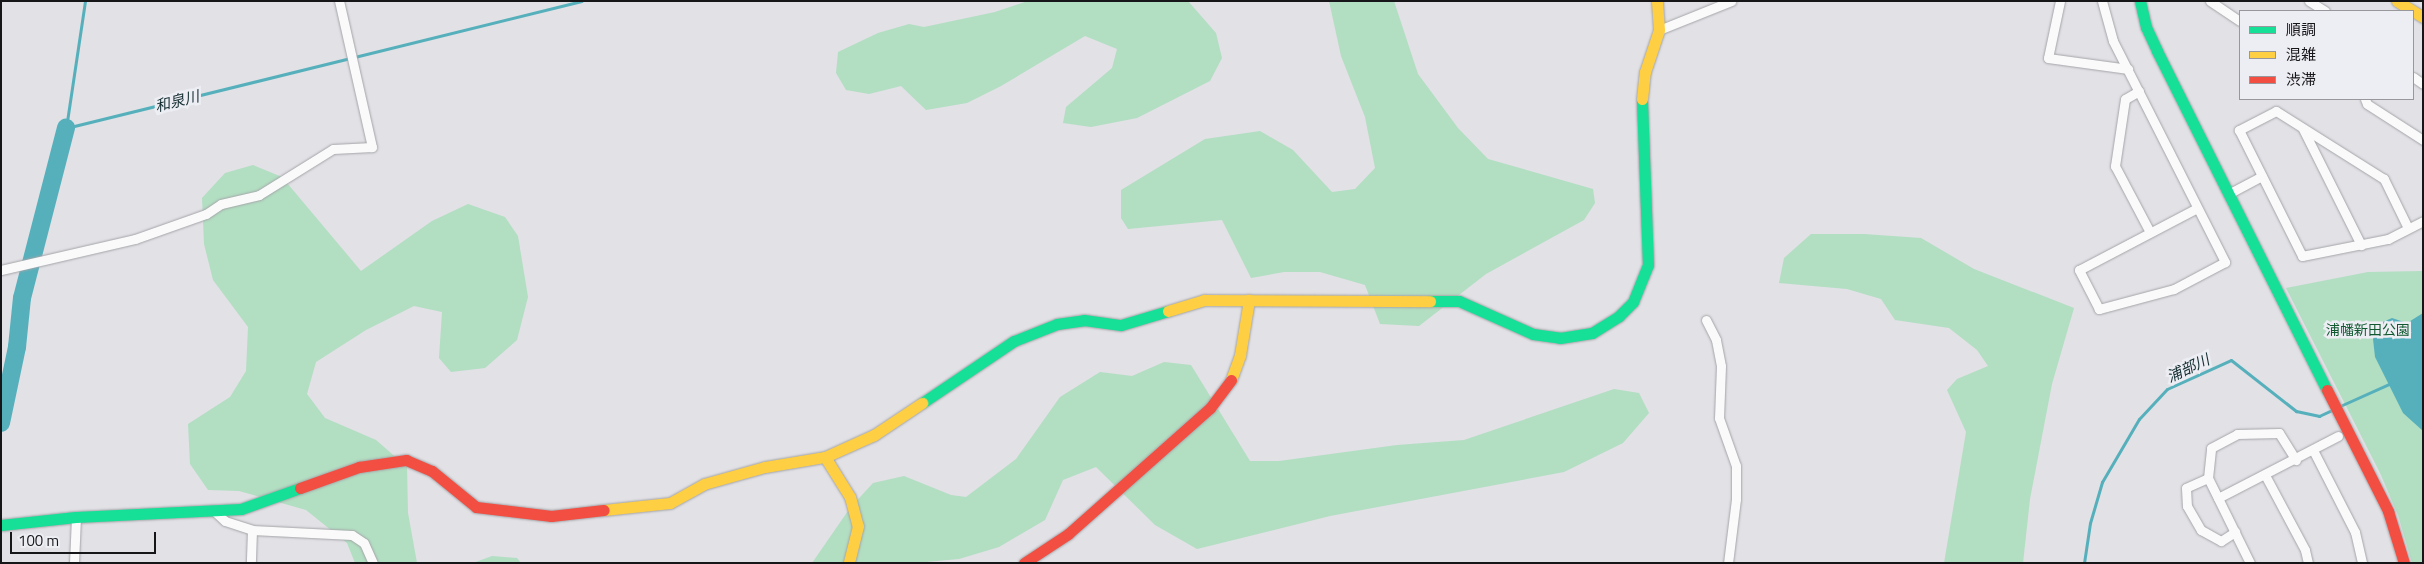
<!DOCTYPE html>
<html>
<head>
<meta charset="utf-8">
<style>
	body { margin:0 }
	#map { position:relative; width:2424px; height:564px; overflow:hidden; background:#e1e1e6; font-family:"Titillium Web","Noto Sans JP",sans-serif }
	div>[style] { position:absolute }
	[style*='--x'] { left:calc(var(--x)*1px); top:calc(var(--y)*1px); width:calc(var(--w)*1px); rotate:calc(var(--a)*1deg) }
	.green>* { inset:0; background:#b2dec2 }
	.water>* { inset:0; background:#56b0bc }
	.stream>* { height:3px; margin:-1.5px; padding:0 1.5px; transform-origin:1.5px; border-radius:1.5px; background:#56b0bc }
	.river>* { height:18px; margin:-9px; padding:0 9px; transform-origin:9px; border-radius:9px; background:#56b0bc }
	.roads { filter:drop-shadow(0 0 1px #a4a5a8) drop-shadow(0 0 1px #a4a5a8) }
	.street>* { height:9px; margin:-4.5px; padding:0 4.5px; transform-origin:4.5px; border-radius:4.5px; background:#fafafb }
	.fast>* { height:11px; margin:-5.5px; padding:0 5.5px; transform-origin:5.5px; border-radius:5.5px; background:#16e098 }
	.slow>* { height:11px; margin:-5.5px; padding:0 5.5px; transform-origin:5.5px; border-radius:5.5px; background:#ffcf43 }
	.jam>* { height:11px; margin:-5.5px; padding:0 5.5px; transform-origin:5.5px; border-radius:5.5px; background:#f24e42 }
	span { translate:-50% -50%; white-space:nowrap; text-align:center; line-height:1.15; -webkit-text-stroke:5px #ededf4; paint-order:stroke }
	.park-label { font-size:14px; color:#105930 }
	.water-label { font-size:15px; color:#142e31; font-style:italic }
	.frame { position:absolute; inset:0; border:2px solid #161618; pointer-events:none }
	.legend { position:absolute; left:2239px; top:10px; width:175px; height:90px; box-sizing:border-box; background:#ededf4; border:1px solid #97979c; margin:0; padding:6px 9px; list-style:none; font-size:15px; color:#161618 }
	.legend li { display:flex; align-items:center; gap:10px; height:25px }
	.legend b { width:25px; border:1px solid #97979c }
	.scale { position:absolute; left:10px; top:532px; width:146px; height:22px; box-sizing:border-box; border:2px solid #161618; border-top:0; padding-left:6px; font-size:15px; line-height:18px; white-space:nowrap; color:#161618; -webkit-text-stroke:4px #ededf4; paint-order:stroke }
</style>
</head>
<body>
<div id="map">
	<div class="green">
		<i style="clip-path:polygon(1028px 1px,1188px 1px,1216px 33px,1222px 58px,1210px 81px,1137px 118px,1091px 127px,1063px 123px,1066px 107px,1112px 68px,1117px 49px,1085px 36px,1001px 86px,967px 103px,926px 110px,901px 86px,869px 94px,846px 90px,836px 73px,838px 52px,878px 33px,909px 24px,924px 27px,995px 12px)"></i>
		<i style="clip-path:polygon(1329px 1px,1394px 1px,1418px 74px,1458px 128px,1488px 159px,1593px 189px,1595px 203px,1584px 220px,1486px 274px,1419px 326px,1380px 324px,1365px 285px,1320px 272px,1284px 272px,1251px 278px,1222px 220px,1128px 229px,1121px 218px,1121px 190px,1205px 139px,1260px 131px,1293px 150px,1332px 192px,1355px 189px,1375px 168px,1365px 117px,1341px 56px)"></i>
		<i style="clip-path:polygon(253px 165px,282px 177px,361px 271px,432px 221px,468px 204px,505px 217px,518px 236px,528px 297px,517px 340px,485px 368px,451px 372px,439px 358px,442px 312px,414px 306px,366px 330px,316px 362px,307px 394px,325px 418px,376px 440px,407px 467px,408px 513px,417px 563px,355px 563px,347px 543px,306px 510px,239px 491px,208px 490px,190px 464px,188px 424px,230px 397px,246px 371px,248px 327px,213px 280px,204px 244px,202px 198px,225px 173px)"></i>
		<i style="clip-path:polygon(1811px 234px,1864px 234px,1921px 238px,1974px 269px,2074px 308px,2052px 384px,2030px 499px,2023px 563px,1944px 563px,1966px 432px,1947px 390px,1957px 379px,1988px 366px,1977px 350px,1949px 328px,1895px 320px,1881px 299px,1847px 289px,1779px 283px,1784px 258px)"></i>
		<i style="clip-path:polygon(2423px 271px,2423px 563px,2412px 563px,2398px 515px,2380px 473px,2286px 288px,2368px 272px)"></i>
		<i style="clip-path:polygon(1164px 362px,1191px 365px,1250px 461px,1279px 461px,1397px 445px,1464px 440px,1614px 389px,1639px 393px,1649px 413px,1623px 443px,1564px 472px,1330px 516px,1197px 549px,1155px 525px,1096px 467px,1063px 480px,1045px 520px,999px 547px,959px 559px,915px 563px,812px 563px,850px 508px,873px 483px,904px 476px,951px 495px,966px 497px,1016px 459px,1060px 397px,1100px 372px,1132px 376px)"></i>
		<i style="clip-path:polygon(492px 556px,517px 558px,521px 563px,473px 563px)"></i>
	</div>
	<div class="water">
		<i style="clip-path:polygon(2423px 313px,2423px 431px,2403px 413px,2375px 357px,2373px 339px,2379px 331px,2378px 324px,2392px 318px,2407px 323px)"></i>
	</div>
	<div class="stream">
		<i style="--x:85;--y:1;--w:128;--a:98.5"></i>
		<i style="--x:66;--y:128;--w:531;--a:-13.83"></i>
		<i style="--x:2340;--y:406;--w:54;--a:-24.2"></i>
		<i style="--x:2084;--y:563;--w:40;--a:-81.5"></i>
		<i style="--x:2090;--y:523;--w:43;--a:-73.7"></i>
		<i style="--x:2102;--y:482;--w:73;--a:-59.6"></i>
		<i style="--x:2139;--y:419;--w:41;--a:-47"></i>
		<i style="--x:2167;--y:389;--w:70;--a:-24.4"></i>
		<i style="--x:2231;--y:360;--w:83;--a:38.1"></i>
		<i style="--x:2296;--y:411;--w:24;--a:12"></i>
		<i style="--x:2319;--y:416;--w:17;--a:-25"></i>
	</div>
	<div class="river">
		<i style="--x:1;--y:423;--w:78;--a:-78.1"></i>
		<i style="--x:17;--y:347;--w:49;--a:-84.2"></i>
		<i style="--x:22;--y:298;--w:176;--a:-75.5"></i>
	</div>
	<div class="roads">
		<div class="street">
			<i style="--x:2060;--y:1;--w:58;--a:101.9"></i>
			<i style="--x:2048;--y:58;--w:81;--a:7.8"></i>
			<i style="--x:2102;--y:1;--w:41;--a:74.6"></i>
			<i style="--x:2113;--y:41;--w:248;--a:63.1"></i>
			<i style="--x:2225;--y:262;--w:58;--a:152.1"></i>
			<i style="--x:2174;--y:289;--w:78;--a:165.1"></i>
			<i style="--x:2099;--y:309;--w:44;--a:-117.1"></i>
			<i style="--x:2079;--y:270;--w:133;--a:-27.7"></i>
			<i style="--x:2210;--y:1;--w:36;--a:34"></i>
			<i style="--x:2309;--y:1;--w:19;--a:32"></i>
			<i style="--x:1659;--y:30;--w:78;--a:-21.9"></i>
			<i style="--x:2413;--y:77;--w:12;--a:35"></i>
			<i style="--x:2139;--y:91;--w:16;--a:150"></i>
			<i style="--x:2125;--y:99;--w:68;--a:98.5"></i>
			<i style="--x:2115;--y:166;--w:75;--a:62.1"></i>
			<i style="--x:2365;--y:99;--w:5;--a:68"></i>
			<i style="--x:2367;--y:104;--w:67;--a:32.7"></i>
			<i style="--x:2303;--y:129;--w:130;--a:63.4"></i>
			<i style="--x:2230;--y:193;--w:36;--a:-28"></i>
			<i style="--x:2408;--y:228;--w:55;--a:-116.1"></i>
			<i style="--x:2384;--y:179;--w:128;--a:-147.8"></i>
			<i style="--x:2276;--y:111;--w:42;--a:152.8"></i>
			<i style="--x:2239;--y:130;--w:141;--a:63.4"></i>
			<i style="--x:2302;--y:256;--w:88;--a:-11.2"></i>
			<i style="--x:2388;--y:239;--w:39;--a:-27"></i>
			<i style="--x:1;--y:270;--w:138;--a:-13"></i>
			<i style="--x:135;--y:239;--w:75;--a:-19.4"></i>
			<i style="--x:206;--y:214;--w:18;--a:-34"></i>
			<i style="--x:221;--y:204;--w:39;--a:-13"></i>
			<i style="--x:259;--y:195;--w:87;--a:-31.9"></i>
			<i style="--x:333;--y:149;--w:39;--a:-3"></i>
			<i style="--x:372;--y:147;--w:150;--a:-102.7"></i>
			<i style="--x:1706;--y:320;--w:22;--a:63"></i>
			<i style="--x:1716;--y:340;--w:26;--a:79"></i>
			<i style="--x:1721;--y:366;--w:52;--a:92.2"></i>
			<i style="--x:1719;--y:418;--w:51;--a:70.5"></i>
			<i style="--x:1736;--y:466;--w:33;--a:90"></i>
			<i style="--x:1736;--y:499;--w:64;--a:97.1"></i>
			<i style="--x:2314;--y:452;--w:90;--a:62.9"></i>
			<i style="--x:2355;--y:532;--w:32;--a:77"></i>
			<i style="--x:2265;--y:475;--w:85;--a:61.9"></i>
			<i style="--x:2305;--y:550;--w:13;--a:77"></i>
			<i style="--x:2208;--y:478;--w:24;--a:156"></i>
			<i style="--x:2186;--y:488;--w:18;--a:87"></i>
			<i style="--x:2187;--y:506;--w:28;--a:60"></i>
			<i style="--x:2201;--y:530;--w:23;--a:29"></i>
			<i style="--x:2221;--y:541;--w:17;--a:-33"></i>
			<i style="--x:2218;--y:498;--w:135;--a:-27.3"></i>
			<i style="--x:214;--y:511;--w:15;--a:42"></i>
			<i style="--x:225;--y:521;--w:28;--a:18"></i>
			<i style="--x:252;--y:530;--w:33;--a:92"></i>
			<i style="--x:252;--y:530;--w:100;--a:2.9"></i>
			<i style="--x:352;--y:535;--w:14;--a:34"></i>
			<i style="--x:364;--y:543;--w:22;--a:66"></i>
			<i style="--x:74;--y:563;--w:46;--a:-87.5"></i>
			<i style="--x:2250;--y:563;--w:95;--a:-116.3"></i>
			<i style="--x:2208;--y:478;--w:30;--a:-84"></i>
			<i style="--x:2211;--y:448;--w:30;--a:-28"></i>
			<i style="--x:2237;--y:434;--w:42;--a:-1.4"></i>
			<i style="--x:2279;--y:433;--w:32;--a:58"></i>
		</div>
		<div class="fast">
			<i style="--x:2140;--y:1;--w:27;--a:77"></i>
			<i style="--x:2146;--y:27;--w:26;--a:65"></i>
			<i style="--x:2157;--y:51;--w:379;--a:63.4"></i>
			<i style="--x:1430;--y:301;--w:29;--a:0"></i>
			<i style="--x:1459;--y:301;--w:81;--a:24"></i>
			<i style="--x:1533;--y:334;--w:27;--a:8"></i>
			<i style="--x:1560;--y:338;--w:32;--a:-9"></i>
			<i style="--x:1592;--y:333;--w:32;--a:-32"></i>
			<i style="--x:1619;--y:316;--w:20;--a:-45"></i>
			<i style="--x:1633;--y:302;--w:40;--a:-68"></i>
			<i style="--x:1648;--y:265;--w:166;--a:-92.1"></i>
			<i style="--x:922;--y:403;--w:111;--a:-34"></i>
			<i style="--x:1014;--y:341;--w:46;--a:-21.6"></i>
			<i style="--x:1057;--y:324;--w:27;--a:-8"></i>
			<i style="--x:1084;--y:320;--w:37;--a:8"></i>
			<i style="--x:1121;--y:325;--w:49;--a:-16.6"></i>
			<i style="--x:1;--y:525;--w:75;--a:-6.1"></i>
			<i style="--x:76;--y:517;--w:165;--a:-2.8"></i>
			<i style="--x:241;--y:509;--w:63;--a:-19.6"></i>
		</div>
		<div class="slow">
			<i style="--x:2397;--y:1;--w:31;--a:32"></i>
			<i style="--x:1642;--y:99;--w:27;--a:-84"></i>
			<i style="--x:1645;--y:72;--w:44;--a:-71.6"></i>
			<i style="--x:1659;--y:30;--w:29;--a:-94"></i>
			<i style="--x:1168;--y:311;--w:38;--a:-17"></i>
			<i style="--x:1204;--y:300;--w:226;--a:0.3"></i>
			<i style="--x:1231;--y:380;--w:27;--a:-70"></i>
			<i style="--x:1240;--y:355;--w:56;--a:-80.7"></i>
			<i style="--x:825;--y:457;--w:47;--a:58"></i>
			<i style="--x:850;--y:497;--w:30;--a:75"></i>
			<i style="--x:858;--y:526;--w:38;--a:104"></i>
			<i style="--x:604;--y:510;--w:66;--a:-6.1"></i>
			<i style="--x:670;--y:503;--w:39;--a:-29"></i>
			<i style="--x:704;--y:484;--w:63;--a:-15.6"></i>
			<i style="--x:765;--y:467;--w:61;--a:-9.5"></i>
			<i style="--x:825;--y:457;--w:54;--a:-24.2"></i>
			<i style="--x:874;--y:435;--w:58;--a:-33.7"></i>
		</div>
		<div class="jam">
			<i style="--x:2327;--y:390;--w:136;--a:63.2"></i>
			<i style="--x:2388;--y:511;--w:54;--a:72.9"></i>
			<i style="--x:300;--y:488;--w:63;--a:-19.6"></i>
			<i style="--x:359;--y:467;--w:48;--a:-8.5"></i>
			<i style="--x:406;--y:460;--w:28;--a:23"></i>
			<i style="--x:432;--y:471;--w:57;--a:39.3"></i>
			<i style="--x:476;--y:507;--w:76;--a:6.8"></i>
			<i style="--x:551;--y:516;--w:53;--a:-6.5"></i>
			<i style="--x:1024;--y:563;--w:53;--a:-33.4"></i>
			<i style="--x:1068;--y:534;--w:190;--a:-41.6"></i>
			<i style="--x:1210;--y:408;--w:35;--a:-53"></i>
		</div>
	</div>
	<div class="park-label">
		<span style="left:2368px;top:330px">浦幡新田公園</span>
	</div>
	<div class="water-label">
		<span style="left:177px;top:101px;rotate:-14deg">和泉川</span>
		<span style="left:2188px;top:368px;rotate:-25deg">浦部川</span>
	</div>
	<div class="frame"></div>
	<ul class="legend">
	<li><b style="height:6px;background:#16e098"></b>順調</li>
	<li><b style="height:6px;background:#ffcf43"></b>混雑</li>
	<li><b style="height:6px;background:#f24e42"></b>渋滞</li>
	</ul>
	<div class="scale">100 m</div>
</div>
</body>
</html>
